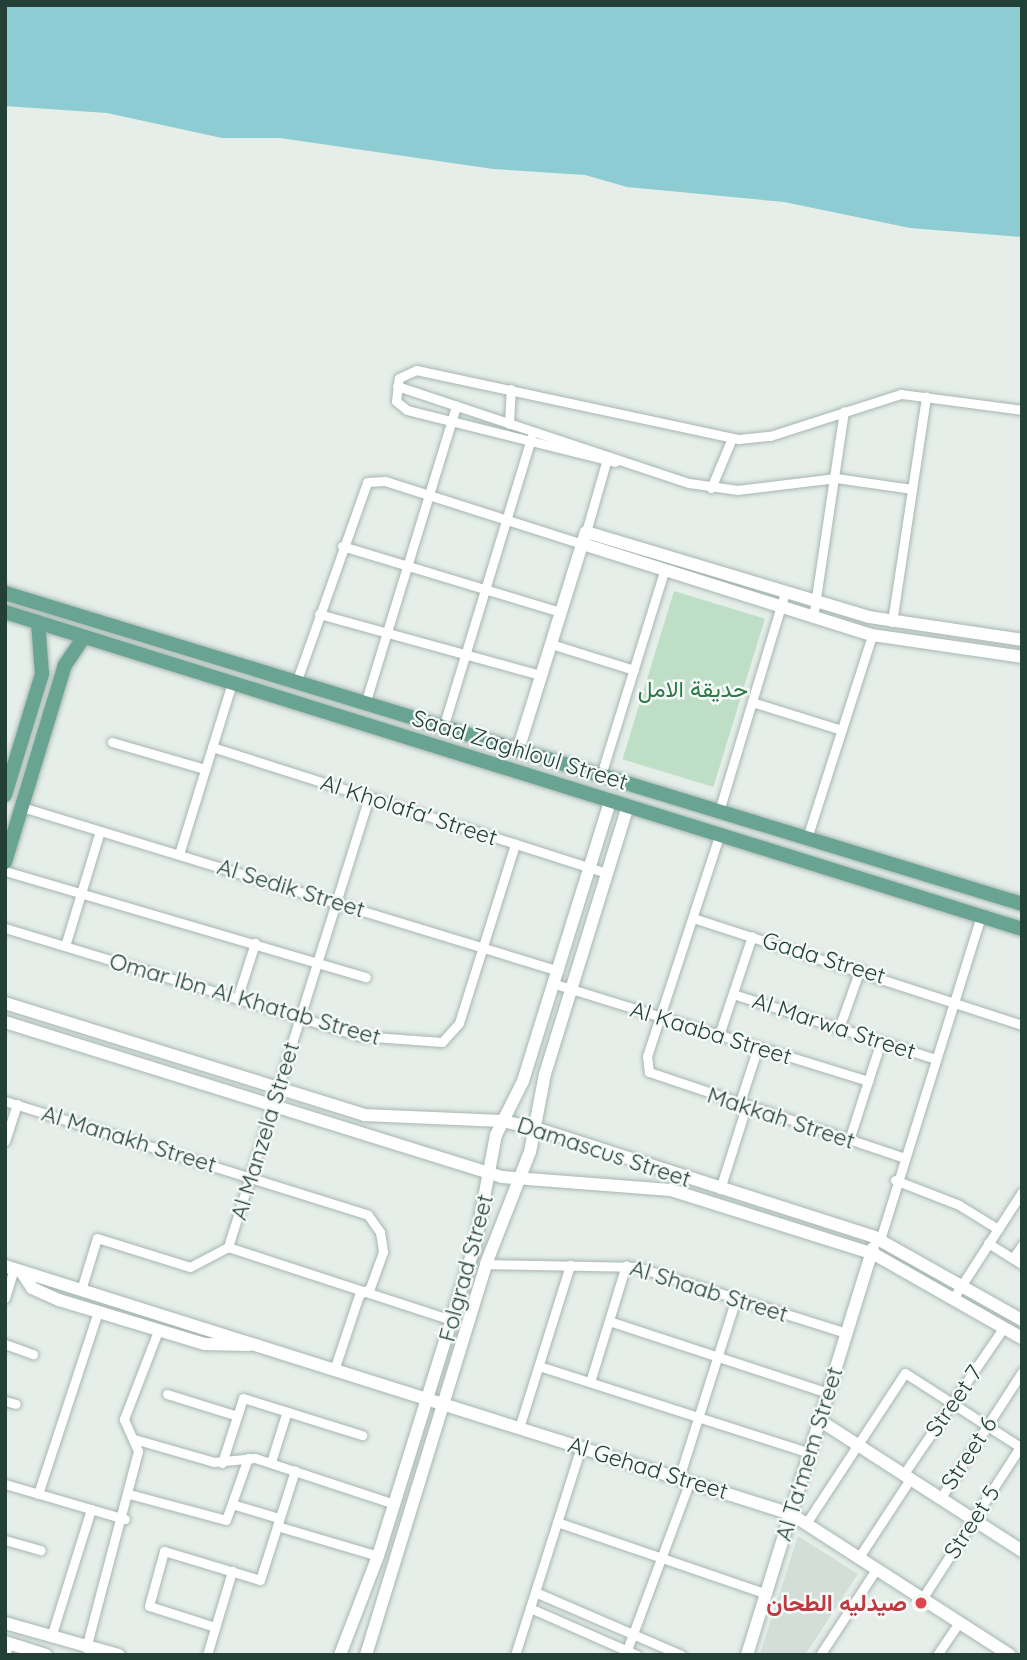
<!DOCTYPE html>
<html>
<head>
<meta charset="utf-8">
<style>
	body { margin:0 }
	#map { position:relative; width:1027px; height:1660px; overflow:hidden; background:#e5eee9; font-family:Quicksand,Vazirmatn,sans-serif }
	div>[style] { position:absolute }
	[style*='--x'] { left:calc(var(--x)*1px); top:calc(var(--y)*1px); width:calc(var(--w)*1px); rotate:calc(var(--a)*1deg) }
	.built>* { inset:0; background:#d3ded8 }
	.green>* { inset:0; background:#bedfc5; transform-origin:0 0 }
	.water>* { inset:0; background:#8dccd3 }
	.roads { filter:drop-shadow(0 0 2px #a7b6b0) drop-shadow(0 0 2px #a7b6b0) }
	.street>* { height:9px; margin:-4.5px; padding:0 4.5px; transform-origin:4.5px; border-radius:4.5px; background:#fff }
	.secondary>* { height:12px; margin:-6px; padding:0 6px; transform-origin:6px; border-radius:6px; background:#fff }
	.primary>* { height:14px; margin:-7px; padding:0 7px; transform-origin:7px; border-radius:7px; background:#69a492 }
	.dots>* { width:19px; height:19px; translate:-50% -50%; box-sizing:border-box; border:4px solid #f5faf8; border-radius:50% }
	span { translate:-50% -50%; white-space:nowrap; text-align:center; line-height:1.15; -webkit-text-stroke:5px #f5faf8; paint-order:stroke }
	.park-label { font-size:23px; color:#2d7846 }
	.street-label { font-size:23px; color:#234037 }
	.health-label { font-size:23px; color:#be3a42; font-weight:700 }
	.right { translate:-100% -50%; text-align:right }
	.frame { position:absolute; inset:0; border:7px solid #234037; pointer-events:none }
</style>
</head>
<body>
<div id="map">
	<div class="built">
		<i style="clip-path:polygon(798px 1536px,858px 1574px,805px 1655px,760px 1654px)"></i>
	</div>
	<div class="green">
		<i style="left:674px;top:591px;width:95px;height:176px;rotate:17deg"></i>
	</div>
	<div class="water">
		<i style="clip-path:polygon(5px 5px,1022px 5px,1022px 237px,910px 228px,784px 202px,627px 187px,585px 175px,493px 169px,280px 138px,222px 138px,107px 113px,5px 106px)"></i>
	</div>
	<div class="roads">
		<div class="street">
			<i style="--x:397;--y:386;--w:308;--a:18.4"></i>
			<i style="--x:689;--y:483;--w:49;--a:8.3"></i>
			<i style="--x:737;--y:490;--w:100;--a:-6.9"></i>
			<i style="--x:836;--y:478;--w:77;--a:8.2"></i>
			<i style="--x:509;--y:424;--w:35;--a:-87"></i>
			<i style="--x:615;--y:462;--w:214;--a:-166"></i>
			<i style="--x:407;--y:410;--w:14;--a:-141"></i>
			<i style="--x:396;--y:401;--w:23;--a:-83"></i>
			<i style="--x:399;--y:378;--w:19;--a:-25"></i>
			<i style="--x:416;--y:370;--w:330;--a:12.1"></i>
			<i style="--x:739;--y:439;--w:31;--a:-6"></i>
			<i style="--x:770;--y:436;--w:138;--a:-17.8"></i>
			<i style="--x:901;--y:394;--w:122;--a:7.5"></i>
			<i style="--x:711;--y:488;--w:54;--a:-67.2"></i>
			<i style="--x:586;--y:532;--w:76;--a:-74"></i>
			<i style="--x:342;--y:546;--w:229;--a:16.8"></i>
			<i style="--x:319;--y:614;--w:230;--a:15.4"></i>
			<i style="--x:813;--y:618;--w:209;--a:-81.5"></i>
			<i style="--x:892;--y:622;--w:228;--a:-81.4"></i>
			<i style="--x:551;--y:644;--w:87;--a:17.4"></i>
			<i style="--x:296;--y:683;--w:213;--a:-70.5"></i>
			<i style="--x:367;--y:482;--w:18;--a:-3"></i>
			<i style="--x:385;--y:481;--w:208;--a:17.7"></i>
			<i style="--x:752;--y:702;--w:94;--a:17.3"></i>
			<i style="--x:365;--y:704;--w:312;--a:-73"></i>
			<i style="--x:443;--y:728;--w:303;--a:-73.1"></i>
			<i style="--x:112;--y:742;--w:97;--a:16.2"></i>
			<i style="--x:212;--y:747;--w:415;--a:17.7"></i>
			<i style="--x:601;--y:775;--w:214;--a:-72.8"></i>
			<i style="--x:22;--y:807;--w:561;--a:16.98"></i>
			<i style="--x:719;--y:811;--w:228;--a:-73.2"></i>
			<i style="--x:720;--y:833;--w:235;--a:108.1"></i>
			<i style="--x:647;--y:1056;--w:16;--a:83"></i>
			<i style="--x:649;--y:1072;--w:267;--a:18.6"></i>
			<i style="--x:807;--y:838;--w:213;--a:-72.2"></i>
			<i style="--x:179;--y:854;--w:179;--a:-72.8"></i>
			<i style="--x:5;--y:871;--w:376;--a:16.4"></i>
			<i style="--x:693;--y:918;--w:346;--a:18"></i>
			<i style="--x:5;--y:928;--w:371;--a:16.9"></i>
			<i style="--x:360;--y:1036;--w:82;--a:4.2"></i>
			<i style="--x:442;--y:1042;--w:25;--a:-48"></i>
			<i style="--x:459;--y:1023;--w:188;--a:-72.6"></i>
			<i style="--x:65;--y:946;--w:120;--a:-73.1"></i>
			<i style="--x:555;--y:984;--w:328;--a:17.2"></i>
			<i style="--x:733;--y:994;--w:212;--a:17.8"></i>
			<i style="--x:237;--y:999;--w:59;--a:-72.2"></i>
			<i style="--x:839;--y:1028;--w:63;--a:-70.4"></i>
			<i style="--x:719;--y:1035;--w:104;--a:-71.6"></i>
			<i style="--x:5;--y:1101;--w:380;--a:17.4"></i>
			<i style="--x:368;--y:1215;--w:21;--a:55"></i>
			<i style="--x:380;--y:1232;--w:20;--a:81"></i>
			<i style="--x:383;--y:1252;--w:38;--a:110"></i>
			<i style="--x:370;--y:1288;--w:13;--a:148"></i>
			<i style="--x:359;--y:1295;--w:79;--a:108.4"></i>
			<i style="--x:739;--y:1105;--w:61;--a:-71.9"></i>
			<i style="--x:849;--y:1140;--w:104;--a:-72.1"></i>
			<i style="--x:5;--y:1141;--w:39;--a:-72"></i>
			<i style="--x:895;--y:1180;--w:69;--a:21.3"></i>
			<i style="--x:959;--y:1205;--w:46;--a:31.6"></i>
			<i style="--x:720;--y:1189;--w:86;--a:-72.4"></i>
			<i style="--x:880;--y:1240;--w:339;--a:-72.7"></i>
			<i style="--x:988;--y:1243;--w:40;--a:32"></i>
			<i style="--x:228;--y:1247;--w:236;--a:18.1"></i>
			<i style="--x:1013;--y:1258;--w:16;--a:-55"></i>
			<i style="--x:486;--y:1264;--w:151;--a:1.1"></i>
			<i style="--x:637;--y:1267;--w:219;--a:17.5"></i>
			<i style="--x:81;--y:1290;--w:54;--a:-72.9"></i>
			<i style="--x:97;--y:1238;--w:97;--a:17.3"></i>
			<i style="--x:190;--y:1267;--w:43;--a:-27.8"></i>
			<i style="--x:228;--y:1247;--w:472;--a:-72.6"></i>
			<i style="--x:954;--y:1297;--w:125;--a:-57.1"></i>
			<i style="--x:5;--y:1298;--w:30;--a:-73"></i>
			<i style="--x:609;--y:1321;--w:231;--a:18.2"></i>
			<i style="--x:5;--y:1344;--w:30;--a:20"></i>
			<i style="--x:539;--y:1366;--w:285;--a:17.8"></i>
			<i style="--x:590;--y:1382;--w:122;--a:-72.9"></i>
			<i style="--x:167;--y:1394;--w:73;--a:17.4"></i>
			<i style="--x:5;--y:1401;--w:11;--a:15"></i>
			<i style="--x:519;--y:1428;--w:171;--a:-72.6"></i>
			<i style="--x:134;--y:1439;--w:83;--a:16"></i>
			<i style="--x:214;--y:1462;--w:41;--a:-5.6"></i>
			<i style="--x:255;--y:1458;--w:146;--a:18.3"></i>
			<i style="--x:271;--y:1462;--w:53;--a:-72.6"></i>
			<i style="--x:222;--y:1463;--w:68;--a:-72.1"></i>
			<i style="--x:243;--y:1398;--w:125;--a:17.3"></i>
			<i style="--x:903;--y:1475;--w:179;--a:-55.7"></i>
			<i style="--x:679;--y:1478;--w:189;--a:-72.4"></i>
			<i style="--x:5;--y:1484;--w:125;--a:16.3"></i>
			<i style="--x:38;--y:1494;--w:192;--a:-71.8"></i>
			<i style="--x:129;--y:1494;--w:100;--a:15"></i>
			<i style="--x:226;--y:1520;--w:66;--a:-70.5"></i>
			<i style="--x:940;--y:1499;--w:151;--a:-57.2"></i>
			<i style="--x:235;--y:1505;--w:46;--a:16.5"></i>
			<i style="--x:557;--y:1522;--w:222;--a:18.9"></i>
			<i style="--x:807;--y:1522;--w:178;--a:-56.7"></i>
			<i style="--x:905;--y:1373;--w:139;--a:32.7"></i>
			<i style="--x:277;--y:1526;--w:105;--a:16.5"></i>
			<i style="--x:5;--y:1540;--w:37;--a:16"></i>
			<i style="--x:859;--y:1557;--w:93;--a:-56.8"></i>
			<i style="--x:535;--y:1592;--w:159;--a:23.3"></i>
			<i style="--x:922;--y:1599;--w:184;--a:-57.2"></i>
			<i style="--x:530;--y:1608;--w:117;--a:23.7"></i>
			<i style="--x:215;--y:1627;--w:69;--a:-162.3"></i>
			<i style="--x:149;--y:1606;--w:57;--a:-74.7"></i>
			<i style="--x:164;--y:1551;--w:100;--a:16.8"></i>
			<i style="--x:260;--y:1580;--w:115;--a:-72.3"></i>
			<i style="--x:51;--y:1637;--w:134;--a:-72.6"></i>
			<i style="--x:86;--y:1648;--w:204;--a:-75.2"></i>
			<i style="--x:138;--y:1451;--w:35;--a:-114"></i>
			<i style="--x:124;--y:1419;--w:94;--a:-68.9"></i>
			<i style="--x:627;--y:1650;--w:180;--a:-69.6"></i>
			<i style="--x:5;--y:1655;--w:13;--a:-72"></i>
			<i style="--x:207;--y:1655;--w:88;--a:-73.4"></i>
			<i style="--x:515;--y:1655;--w:218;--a:-72.4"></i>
			<i style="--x:820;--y:1655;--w:104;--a:-56.8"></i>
			<i style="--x:937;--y:1655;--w:40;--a:-56"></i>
		</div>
		<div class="secondary">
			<i style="--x:583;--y:544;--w:303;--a:17.5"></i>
			<i style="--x:872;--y:635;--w:152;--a:8.3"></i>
			<i style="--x:518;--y:750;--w:228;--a:-72.7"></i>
			<i style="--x:586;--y:532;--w:295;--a:16.7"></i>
			<i style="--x:869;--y:617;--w:155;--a:8.5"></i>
			<i style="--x:5;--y:1003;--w:376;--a:17.3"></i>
			<i style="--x:364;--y:1115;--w:138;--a:2.5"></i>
			<i style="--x:502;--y:1121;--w:34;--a:12"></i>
			<i style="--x:535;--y:1128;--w:356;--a:17.8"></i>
			<i style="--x:874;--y:1237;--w:170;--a:29.3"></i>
			<i style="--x:5;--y:1022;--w:521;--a:17.32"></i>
			<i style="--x:502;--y:1177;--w:169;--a:4.4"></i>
			<i style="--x:671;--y:1190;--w:213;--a:17.5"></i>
			<i style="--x:874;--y:1254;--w:170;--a:29.6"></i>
			<i style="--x:5;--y:1266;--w:824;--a:17.51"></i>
			<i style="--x:791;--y:1514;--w:260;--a:32.8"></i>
			<i style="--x:21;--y:1271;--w:20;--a:57"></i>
			<i style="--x:32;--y:1288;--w:30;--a:24"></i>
			<i style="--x:59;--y:1300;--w:152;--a:16.8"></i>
			<i style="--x:205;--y:1344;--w:44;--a:1.3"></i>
			<i style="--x:819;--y:1420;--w:242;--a:32.8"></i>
			<i style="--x:5;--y:1623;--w:118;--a:15.7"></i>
			<i style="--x:5;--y:1642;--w:43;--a:17.6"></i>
			<i style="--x:340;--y:1655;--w:106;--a:-69"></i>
			<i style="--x:378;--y:1556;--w:326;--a:-72.7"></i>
			<i style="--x:475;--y:1245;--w:112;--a:-79.2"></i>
			<i style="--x:496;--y:1135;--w:60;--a:-63.4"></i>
			<i style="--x:523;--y:1081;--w:293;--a:-72.7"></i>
			<i style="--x:366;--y:1655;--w:409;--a:-72.9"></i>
			<i style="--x:486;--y:1264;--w:120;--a:-68.6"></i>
			<i style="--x:530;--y:1152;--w:79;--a:-79.1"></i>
			<i style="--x:545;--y:1074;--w:281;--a:-72.8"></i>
			<i style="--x:747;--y:1655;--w:426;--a:-72.8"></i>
		</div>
		<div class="primary">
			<i style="--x:5;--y:593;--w:1063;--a:17"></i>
			<i style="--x:5;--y:612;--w:1065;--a:17.31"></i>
			<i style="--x:5;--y:795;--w:127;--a:-73"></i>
			<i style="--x:42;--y:674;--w:52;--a:-94.4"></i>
			<i style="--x:5;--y:862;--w:206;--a:-73.1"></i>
			<i style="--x:65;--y:665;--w:34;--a:-56"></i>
		</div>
	</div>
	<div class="dots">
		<i style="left:921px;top:1603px;background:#e0444e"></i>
	</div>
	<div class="park-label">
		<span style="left:693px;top:689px">حديقة الامل</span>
	</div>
	<div class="street-label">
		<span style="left:520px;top:750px;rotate:17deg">Saad Zaghloul Street</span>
		<span style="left:409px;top:810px;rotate:18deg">Al Kholafa' Street</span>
		<span style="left:291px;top:888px;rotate:17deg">Al Sedik Street</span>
		<span style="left:824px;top:958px;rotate:17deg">Gada Street</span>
		<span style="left:245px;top:999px;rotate:16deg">Omar Ibn Al Khatab Street</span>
		<span style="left:834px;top:1026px;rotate:18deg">Al Marwa Street</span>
		<span style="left:711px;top:1033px;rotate:17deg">Al Kaaba Street</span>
		<span style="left:781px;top:1118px;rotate:18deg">Makkah Street</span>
		<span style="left:265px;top:1131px;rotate:-73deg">Al Manzela Street</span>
		<span style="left:129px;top:1139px;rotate:17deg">Al Manakh Street</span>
		<span style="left:604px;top:1152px;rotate:18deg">Damascus Street</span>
		<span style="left:466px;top:1268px;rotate:-75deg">Folgrad Street</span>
		<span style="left:709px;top:1291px;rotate:17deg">Al Shaab Street</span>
		<span style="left:954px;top:1401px;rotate:-55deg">Street 7</span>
		<span style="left:969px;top:1453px;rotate:-57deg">Street 6</span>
		<span style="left:809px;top:1454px;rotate:-73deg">Al Ta'mem Street</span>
		<span style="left:648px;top:1468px;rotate:17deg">Al Gehad Street</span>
		<span style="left:972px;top:1522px;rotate:-57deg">Street 5</span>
	</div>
	<div class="health-label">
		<span class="right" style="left:907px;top:1603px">صيدليه الطحان</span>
	</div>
	<div class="frame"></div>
</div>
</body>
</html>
